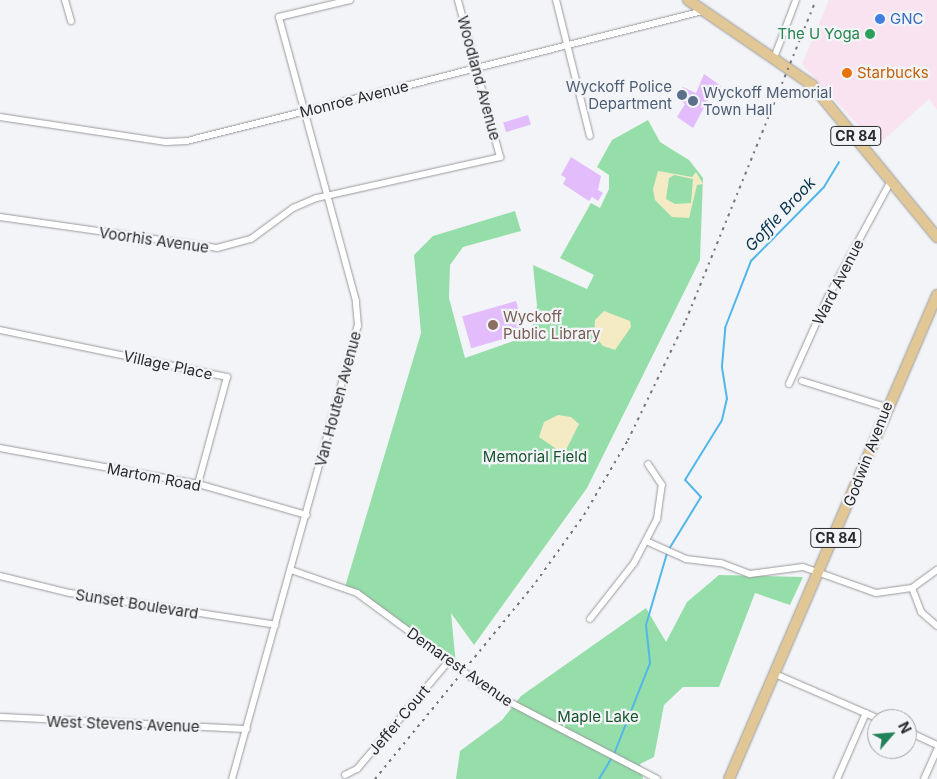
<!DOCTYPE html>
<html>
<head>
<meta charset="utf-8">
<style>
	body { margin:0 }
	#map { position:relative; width:937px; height:779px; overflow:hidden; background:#f3f4f7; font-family:Inter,sans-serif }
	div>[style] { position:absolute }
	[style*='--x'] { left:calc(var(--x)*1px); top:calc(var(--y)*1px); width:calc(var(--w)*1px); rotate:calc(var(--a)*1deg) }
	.commercial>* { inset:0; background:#f9e3f1 }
	.green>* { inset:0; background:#96dea9 }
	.sand>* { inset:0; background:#f4ebc5 }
	.stream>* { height:2px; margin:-1px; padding:0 1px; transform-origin:1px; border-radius:1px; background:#51b6ea }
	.building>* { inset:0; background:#e2bcfb; transform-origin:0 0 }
	.roads { filter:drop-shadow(0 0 1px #98999c) drop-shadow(0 0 1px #98999c) }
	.minor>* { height:6px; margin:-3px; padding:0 3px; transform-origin:3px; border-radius:3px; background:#fff }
	.primary>* { height:10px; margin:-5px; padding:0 5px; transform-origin:5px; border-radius:5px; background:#e2c796 }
	.rail>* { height:2px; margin-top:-1px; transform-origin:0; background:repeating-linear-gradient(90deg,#757677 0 2.5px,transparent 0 7.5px) }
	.dots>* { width:14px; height:14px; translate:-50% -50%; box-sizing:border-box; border:2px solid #f3f4f7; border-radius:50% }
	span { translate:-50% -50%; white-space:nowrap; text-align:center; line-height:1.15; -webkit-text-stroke:4.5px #f3f4f7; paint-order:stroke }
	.shield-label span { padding:1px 4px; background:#f3f4f7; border:1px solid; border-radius:4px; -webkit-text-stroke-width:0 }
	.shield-label { font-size:14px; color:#2a2b2c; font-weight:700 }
	.shop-label { font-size:15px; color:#366cbe }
	.left { translate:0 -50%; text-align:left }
	.leisure-label { font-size:15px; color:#27864d }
	.right { translate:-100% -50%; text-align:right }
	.food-label { font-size:15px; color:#c56008 }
	.street-label { font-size:15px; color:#2a2b2c }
	.service-label { font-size:15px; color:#4e5e75 }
	.education-label { font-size:15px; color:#785e54 }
	.park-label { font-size:15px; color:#17542d }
	.water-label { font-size:16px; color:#09364c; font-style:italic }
	.north { position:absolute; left:867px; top:709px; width:50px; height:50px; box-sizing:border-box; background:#f3f4f7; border:1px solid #a3a4a6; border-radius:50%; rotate:63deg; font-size:14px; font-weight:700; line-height:20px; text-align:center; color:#2a2b2c }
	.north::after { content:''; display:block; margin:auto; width:18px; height:22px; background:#21825a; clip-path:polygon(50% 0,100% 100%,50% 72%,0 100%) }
</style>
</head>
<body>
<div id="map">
	<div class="commercial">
		<i style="clip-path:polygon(829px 0,937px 0,937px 110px,929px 99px,877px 146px,802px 64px)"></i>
	</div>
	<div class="green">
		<i style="clip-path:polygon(648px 120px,660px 142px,689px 160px,703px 178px,700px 260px,587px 488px,474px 645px,451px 613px,456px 665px,345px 587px,421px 333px,414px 255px,433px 236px,515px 211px,521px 231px,463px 247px,450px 265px,449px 298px,465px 358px,531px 335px,537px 306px,533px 265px,587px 289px,594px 275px,560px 258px,591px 203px,600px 208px,609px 189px,609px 175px,597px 167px,612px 140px)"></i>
		<i style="clip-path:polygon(719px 575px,803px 577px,790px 605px,755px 593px,719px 687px,683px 687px,664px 705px,654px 757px,640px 764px,643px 779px,456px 779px,460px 751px,502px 720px,521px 696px,646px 608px,666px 642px,687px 602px)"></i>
	</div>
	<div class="sand">
		<i style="clip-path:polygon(evenodd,658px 171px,692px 177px,696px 172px,703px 184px,697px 185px,689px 218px,672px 217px,655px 200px,653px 189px,658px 171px,674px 175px,693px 179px,691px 203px,675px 204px,666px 199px,669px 178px,674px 175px)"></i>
		<i style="clip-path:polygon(604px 311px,630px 321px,631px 327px,615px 350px,603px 346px,594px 335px,595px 320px)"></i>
		<i style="clip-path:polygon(558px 415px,571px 417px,579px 424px,564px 454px,539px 437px,544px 422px)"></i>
	</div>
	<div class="stream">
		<i style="--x:669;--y:549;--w:61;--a:-58.4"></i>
		<i style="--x:701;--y:497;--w:23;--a:-133"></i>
		<i style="--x:685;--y:480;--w:70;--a:-58.3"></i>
		<i style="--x:722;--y:420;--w:22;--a:-77"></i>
		<i style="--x:727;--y:399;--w:33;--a:-99"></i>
		<i style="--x:722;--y:366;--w:38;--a:-85"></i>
		<i style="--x:725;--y:328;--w:72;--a:-68.8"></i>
		<i style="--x:751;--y:261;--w:104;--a:-45.4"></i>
		<i style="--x:824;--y:187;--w:29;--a:-59"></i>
		<i style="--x:599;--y:779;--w:29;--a:-59"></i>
		<i style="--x:614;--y:754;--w:98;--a:-68.4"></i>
		<i style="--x:650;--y:663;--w:38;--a:-96"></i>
		<i style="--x:646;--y:625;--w:75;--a:-73.7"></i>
	</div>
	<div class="building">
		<i style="clip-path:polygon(704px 74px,721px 86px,718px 91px,714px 89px,693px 128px,677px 117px,685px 104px,676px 97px,683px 87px,696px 93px)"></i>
		<i style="left:528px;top:115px;width:10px;height:26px;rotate:73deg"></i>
		<i style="clip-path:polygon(571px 157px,601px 176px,598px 190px,603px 193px,598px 201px,592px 197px,589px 201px,563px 184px,566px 178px,561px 175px)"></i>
		<i style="left:516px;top:301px;width:33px;height:56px;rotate:74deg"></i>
	</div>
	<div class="roads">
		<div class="minor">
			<i style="--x:65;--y:0;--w:22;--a:74"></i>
			<i style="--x:556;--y:0;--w:140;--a:76"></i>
			<i style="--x:774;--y:58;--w:62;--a:-69.2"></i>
			<i style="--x:0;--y:117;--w:168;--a:8.6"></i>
			<i style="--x:166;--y:142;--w:21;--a:-3"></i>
			<i style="--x:187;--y:141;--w:532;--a:-14.14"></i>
			<i style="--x:0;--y:217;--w:219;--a:8.1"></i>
			<i style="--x:217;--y:248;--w:35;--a:-15"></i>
			<i style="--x:251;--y:239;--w:52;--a:-36.4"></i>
			<i style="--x:293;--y:208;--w:26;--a:-23"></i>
			<i style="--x:317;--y:198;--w:188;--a:-12.6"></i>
			<i style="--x:500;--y:157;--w:163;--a:-105"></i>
			<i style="--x:0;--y:330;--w:232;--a:11.7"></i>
			<i style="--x:227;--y:377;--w:111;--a:105.2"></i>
			<i style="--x:802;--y:381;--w:88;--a:17.2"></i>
			<i style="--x:789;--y:384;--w:95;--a:-65.9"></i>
			<i style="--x:828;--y:297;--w:132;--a:-61.5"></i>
			<i style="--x:0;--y:448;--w:201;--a:10.3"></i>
			<i style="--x:198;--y:484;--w:113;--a:15.9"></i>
			<i style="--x:646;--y:541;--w:44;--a:24.2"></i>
			<i style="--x:686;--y:559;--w:35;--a:7"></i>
			<i style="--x:721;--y:563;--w:31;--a:21"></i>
			<i style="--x:750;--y:574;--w:53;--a:-7.5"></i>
			<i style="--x:803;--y:567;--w:77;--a:19.6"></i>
			<i style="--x:876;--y:593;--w:36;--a:-8"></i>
			<i style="--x:912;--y:588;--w:31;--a:-36"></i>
			<i style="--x:291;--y:570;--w:70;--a:19.2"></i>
			<i style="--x:357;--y:593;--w:170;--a:36.4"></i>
			<i style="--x:494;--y:694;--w:184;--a:27.5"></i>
			<i style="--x:0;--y:576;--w:72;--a:13.7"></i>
			<i style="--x:70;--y:593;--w:208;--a:8.8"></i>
			<i style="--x:912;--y:588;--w:26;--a:69"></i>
			<i style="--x:921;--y:612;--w:21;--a:41"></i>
			<i style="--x:590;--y:619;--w:71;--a:-51.8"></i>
			<i style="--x:634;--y:563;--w:50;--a:-62.4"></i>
			<i style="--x:657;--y:519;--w:34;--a:-82"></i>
			<i style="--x:662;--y:485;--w:25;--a:-124"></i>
			<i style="--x:775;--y:674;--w:113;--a:23.4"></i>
			<i style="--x:0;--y:717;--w:247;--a:2.8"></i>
			<i style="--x:907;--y:731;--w:33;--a:25"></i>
			<i style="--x:345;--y:775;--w:13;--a:-27"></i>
			<i style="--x:357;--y:769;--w:140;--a:-49.6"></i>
			<i style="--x:232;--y:779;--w:470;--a:-74.5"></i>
			<i style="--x:358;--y:326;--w:25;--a:-95"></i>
			<i style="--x:356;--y:301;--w:294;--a:-105.2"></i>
			<i style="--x:279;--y:17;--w:73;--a:-13.5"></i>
			<i style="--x:837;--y:779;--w:72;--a:-66.3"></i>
			<i style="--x:924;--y:779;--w:32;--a:-66"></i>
		</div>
		<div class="primary">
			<i style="--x:688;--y:0;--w:150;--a:34.4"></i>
			<i style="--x:812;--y:85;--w:197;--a:50.6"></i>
			<i style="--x:729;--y:779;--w:527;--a:-66.74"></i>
		</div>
	</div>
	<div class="rail">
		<i style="--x:375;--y:779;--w:254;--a:-50.7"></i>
		<i style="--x:536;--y:582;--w:82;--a:-54.4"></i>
		<i style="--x:584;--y:515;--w:87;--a:-59.6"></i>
		<i style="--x:628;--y:440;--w:133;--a:-64.2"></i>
		<i style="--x:686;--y:320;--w:345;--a:-67.9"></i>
	</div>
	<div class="dots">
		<i style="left:880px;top:19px;background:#3f7fe0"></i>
		<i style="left:870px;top:34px;background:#2e9e5b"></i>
		<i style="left:847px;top:73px;background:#e8710a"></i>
		<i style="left:682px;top:95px;background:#5c6f8a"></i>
		<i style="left:693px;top:101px;background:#5c6f8a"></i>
		<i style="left:493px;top:325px;background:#8d6e63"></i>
	</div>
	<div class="shield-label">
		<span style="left:856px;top:136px">CR 84</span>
		<span style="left:836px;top:538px">CR 84</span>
	</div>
	<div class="shop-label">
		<span class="left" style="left:890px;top:19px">GNC</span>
	</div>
	<div class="leisure-label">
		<span class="right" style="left:860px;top:34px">The U Yoga</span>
	</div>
	<div class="food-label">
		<span class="left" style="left:857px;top:73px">Starbucks</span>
	</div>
	<div class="street-label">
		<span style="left:479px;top:78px;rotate:75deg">Woodland Avenue</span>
		<span style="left:354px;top:99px;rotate:-14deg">Monroe Avenue</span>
		<span style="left:154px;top:240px;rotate:8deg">Voorhis Avenue</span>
		<span style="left:838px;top:282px;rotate:-63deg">Ward Avenue</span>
		<span style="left:168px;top:365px;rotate:12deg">Village Place</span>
		<span style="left:338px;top:399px;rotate:-75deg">Van Houten Avenue</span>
		<span style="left:868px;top:454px;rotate:-69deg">Godwin Avenue</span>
		<span style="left:154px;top:477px;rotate:11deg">Martom Road</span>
		<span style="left:137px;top:604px;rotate:9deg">Sunset Boulevard</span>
		<span style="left:460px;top:667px;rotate:35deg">Demarest Avenue</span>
		<span style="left:399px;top:720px;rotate:-50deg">Jeffer Court</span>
		<span style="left:123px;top:724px;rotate:2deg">West Stevens Avenue</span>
	</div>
	<div class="service-label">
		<span class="right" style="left:672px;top:95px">Wyckoff Police<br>Department</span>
		<span class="left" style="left:703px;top:101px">Wyckoff Memorial<br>Town Hall</span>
	</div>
	<div class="education-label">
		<span class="left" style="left:503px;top:325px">Wyckoff<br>Public Library</span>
	</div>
	<div class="park-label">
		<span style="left:535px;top:457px">Memorial Field</span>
		<span style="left:598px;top:717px">Maple Lake</span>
	</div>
	<div class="water-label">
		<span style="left:780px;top:214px;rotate:-47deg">Goffle Brook</span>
	</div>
	<div class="north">N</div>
</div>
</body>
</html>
